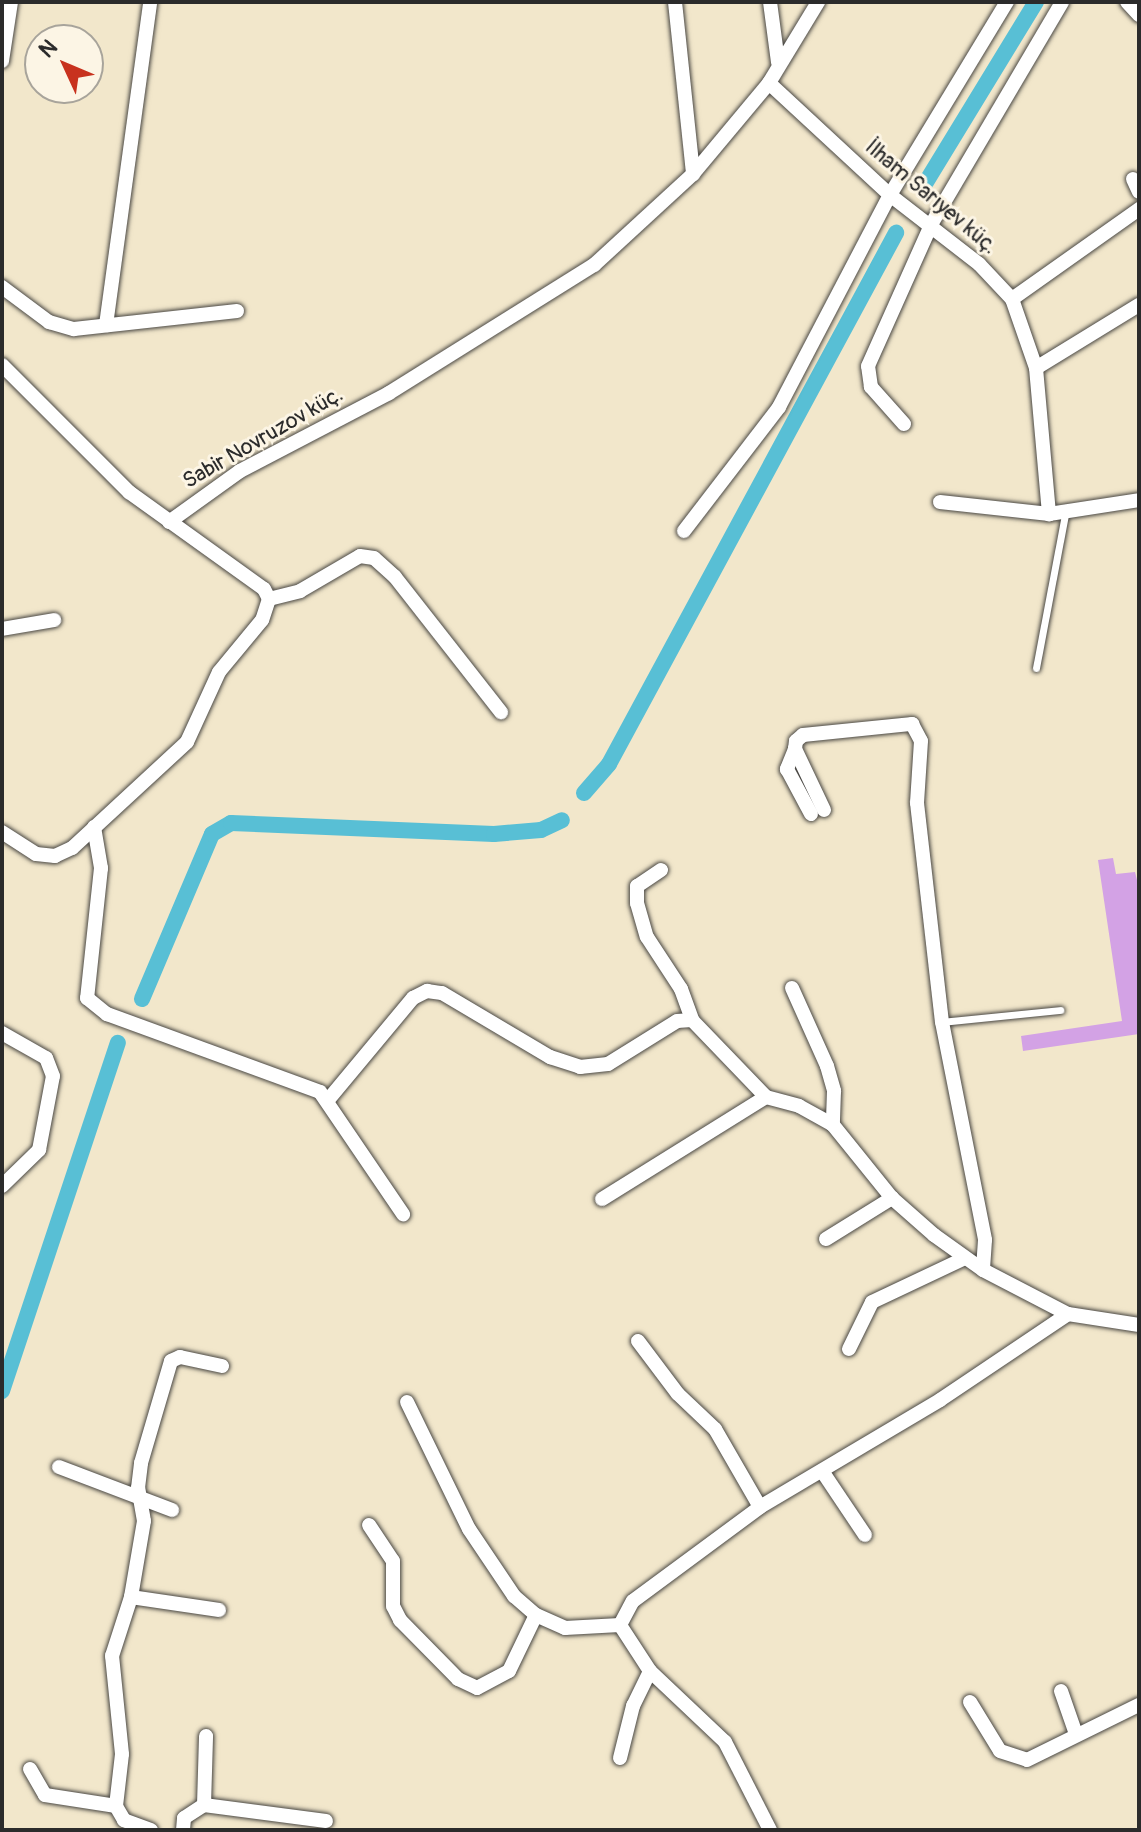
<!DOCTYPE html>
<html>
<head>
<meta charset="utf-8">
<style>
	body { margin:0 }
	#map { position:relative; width:1141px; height:1832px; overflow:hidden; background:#f2e7cb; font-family:Pangolin,sans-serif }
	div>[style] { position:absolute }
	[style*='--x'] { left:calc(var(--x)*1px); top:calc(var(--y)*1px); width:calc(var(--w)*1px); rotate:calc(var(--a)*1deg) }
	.canal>* { height:16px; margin:-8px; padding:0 8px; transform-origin:8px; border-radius:8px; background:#58bfd5 }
	.building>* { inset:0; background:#d3a2e5 }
	.roads { filter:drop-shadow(0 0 2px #494743) drop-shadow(0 0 2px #494743) }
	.service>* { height:7px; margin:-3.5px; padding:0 3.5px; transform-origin:3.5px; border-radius:3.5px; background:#fff }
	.minor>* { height:14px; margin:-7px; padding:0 7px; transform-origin:7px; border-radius:7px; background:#fff }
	span { translate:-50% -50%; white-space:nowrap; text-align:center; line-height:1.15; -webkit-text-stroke:6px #fcf5e5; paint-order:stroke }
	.street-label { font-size:22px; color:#2b2b2b }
	.frame { position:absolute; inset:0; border:4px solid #2b2b2b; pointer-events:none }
	.north { position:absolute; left:24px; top:24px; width:80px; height:80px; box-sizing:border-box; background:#fcf5e5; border:2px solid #a8a49b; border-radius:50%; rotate:314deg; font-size:22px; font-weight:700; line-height:32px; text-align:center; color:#2b2b2b }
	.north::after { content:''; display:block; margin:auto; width:28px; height:36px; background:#c8321e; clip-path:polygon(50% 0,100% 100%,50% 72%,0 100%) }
</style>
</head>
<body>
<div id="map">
	<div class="canal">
		<i style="--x:923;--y:187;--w:217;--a:-58.6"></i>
		<i style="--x:584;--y:793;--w:38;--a:-49"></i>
		<i style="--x:609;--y:764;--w:604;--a:-61.61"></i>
		<i style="--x:142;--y:999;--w:179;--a:-67"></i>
		<i style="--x:212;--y:834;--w:22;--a:-30"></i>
		<i style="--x:231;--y:823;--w:263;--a:2.4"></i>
		<i style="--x:494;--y:834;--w:47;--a:-4.9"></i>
		<i style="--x:541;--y:830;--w:23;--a:-25"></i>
		<i style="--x:2;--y:1391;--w:367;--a:-71.6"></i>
	</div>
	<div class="building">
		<i style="clip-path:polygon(1113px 858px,1116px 874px,1135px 872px,1139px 888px,1139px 1034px,1023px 1051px,1021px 1036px,1122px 1021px,1098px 860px)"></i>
	</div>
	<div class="roads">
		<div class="service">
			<i style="--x:1036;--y:668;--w:157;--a:-79.3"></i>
			<i style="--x:942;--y:1022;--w:119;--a:-5.8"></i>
		</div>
		<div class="minor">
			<i style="--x:675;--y:2;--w:173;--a:84"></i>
			<i style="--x:770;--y:2;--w:61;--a:82.4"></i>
			<i style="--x:1127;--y:2;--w:18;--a:47"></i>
			<i style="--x:2;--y:61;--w:60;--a:-81.3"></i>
			<i style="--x:769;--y:83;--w:165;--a:42.8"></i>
			<i style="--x:890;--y:195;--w:113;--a:37.8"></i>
			<i style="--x:979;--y:264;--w:48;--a:46.7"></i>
			<i style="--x:1012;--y:299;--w:73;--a:70.8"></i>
			<i style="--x:1036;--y:368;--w:147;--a:84.9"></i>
			<i style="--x:1049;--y:514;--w:91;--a:-8.8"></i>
			<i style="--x:1133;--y:179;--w:14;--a:65"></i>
			<i style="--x:2;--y:287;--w:59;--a:36.7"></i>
			<i style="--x:49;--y:322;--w:26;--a:16"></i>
			<i style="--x:74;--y:329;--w:164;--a:-6.3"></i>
			<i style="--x:1012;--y:299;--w:156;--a:-35.3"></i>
			<i style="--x:106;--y:325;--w:326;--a:-82.2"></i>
			<i style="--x:2;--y:365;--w:180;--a:45"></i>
			<i style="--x:129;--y:492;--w:166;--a:35.7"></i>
			<i style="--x:264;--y:589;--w:11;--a:63"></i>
			<i style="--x:269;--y:599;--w:22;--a:108"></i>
			<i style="--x:262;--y:620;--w:67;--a:129.6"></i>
			<i style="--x:219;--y:672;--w:77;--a:114.6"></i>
			<i style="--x:187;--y:742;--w:156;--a:137.3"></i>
			<i style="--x:72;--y:848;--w:19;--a:155"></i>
			<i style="--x:55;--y:856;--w:19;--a:-174"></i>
			<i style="--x:36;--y:854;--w:40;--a:-147.1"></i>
			<i style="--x:1036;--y:368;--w:121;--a:-31.5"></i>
			<i style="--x:904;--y:424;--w:50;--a:-131.7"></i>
			<i style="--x:871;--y:387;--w:21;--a:-98"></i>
			<i style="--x:868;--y:366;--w:157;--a:-65.9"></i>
			<i style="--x:932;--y:223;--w:256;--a:-59.5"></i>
			<i style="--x:940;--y:502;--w:110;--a:6.3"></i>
			<i style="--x:169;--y:522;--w:87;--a:-35.7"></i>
			<i style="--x:240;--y:471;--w:168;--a:-27.6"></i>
			<i style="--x:389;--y:393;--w:242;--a:-32"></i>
			<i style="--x:594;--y:265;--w:134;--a:-42.6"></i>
			<i style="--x:693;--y:174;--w:119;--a:-50.1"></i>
			<i style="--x:769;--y:83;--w:95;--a:-58.8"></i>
			<i style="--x:684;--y:531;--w:156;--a:-52.5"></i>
			<i style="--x:779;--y:407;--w:239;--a:-62.4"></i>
			<i style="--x:890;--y:195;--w:226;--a:-58.8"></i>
			<i style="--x:269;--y:599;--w:32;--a:-14"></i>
			<i style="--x:300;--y:591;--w:69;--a:-30.3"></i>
			<i style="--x:360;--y:556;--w:14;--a:8"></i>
			<i style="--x:374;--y:558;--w:28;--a:42"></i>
			<i style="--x:395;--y:577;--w:172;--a:51.9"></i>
			<i style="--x:2;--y:629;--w:53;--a:-9.8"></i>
			<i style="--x:795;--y:749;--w:22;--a:112"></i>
			<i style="--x:787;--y:769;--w:51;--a:61.9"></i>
			<i style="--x:824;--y:810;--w:68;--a:-115.4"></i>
			<i style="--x:795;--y:749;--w:8;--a:-83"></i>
			<i style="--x:796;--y:741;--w:9;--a:-41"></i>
			<i style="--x:803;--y:735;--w:110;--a:-5.8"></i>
			<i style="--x:912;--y:724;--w:19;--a:62"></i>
			<i style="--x:921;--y:741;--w:62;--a:93.7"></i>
			<i style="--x:917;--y:803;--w:220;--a:83.5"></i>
			<i style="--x:942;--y:1022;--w:222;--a:78.8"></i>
			<i style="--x:985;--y:1240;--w:30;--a:94"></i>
			<i style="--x:94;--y:827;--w:42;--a:80.3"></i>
			<i style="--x:101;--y:868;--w:131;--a:96.1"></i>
			<i style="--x:87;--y:998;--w:26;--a:39"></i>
			<i style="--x:107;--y:1014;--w:227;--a:20.1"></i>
			<i style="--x:320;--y:1092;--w:148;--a:55.8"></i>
			<i style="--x:661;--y:870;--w:29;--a:146"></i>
			<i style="--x:637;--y:886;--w:17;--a:90"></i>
			<i style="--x:637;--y:903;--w:35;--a:74"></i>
			<i style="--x:647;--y:937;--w:62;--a:56.8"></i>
			<i style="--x:681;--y:989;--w:33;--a:70"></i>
			<i style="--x:792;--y:988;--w:85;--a:65.8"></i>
			<i style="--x:827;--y:1066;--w:26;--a:74"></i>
			<i style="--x:834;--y:1091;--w:34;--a:92"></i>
			<i style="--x:328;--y:1100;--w:133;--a:-50.2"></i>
			<i style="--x:413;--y:998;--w:16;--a:-27"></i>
			<i style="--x:427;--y:991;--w:15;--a:8"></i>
			<i style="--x:442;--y:993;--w:126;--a:30.7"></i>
			<i style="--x:550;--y:1057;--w:32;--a:18"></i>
			<i style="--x:580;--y:1067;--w:28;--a:-6"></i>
			<i style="--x:608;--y:1064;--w:81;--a:-31.9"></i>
			<i style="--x:677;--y:1021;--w:15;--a:-4"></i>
			<i style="--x:692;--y:1020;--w:107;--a:46.1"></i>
			<i style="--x:766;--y:1097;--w:34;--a:15"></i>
			<i style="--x:799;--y:1106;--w:39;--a:29"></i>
			<i style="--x:833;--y:1125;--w:94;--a:51.1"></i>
			<i style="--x:892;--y:1198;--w:56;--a:41.4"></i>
			<i style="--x:934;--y:1235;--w:60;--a:35.5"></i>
			<i style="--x:983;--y:1270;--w:96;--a:27.4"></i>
			<i style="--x:2;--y:1186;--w:52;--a:-44.2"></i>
			<i style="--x:39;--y:1150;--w:75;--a:-79.3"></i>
			<i style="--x:53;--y:1076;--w:19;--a:-111"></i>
			<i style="--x:46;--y:1058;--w:51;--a:-150.4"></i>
			<i style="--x:602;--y:1199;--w:193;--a:-31.9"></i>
			<i style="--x:826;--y:1239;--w:78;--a:-31.8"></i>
			<i style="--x:638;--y:1341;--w:66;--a:53"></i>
			<i style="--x:678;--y:1394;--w:51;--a:43.4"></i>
			<i style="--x:715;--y:1429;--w:90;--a:60"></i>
			<i style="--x:849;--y:1349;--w:52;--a:-63.9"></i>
			<i style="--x:872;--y:1302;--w:103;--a:-25.3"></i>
			<i style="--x:407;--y:1402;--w:141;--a:64"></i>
			<i style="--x:469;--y:1529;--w:81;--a:56.1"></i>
			<i style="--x:514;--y:1596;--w:29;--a:41"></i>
			<i style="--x:536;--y:1615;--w:32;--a:24"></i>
			<i style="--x:565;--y:1628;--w:55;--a:-3.1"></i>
			<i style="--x:59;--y:1467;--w:121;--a:20.8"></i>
			<i style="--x:822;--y:1471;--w:77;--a:56.1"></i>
			<i style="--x:369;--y:1525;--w:43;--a:56.3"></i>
			<i style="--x:393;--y:1561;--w:45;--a:90"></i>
			<i style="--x:393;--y:1606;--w:16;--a:63"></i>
			<i style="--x:400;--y:1620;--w:83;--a:45.5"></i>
			<i style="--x:458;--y:1679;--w:21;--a:25"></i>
			<i style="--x:477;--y:1688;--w:36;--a:-28"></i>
			<i style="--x:509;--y:1671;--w:62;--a:-64.3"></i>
			<i style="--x:131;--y:1597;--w:89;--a:8.4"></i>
			<i style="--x:620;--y:1625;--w:27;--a:-62"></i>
			<i style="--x:633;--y:1601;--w:158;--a:-36.5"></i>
			<i style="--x:760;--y:1507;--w:209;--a:-30.7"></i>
			<i style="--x:940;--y:1400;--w:154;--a:-33.9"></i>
			<i style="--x:1068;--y:1314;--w:72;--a:8.8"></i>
			<i style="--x:620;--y:1625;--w:55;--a:56.9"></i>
			<i style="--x:650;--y:1671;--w:103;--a:43.4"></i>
			<i style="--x:725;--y:1742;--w:99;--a:62.9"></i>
			<i style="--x:1061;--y:1691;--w:46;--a:70.8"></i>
			<i style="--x:970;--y:1702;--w:57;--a:58.5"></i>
			<i style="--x:1000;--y:1751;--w:28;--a:18"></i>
			<i style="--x:1027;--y:1760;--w:125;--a:-26.2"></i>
			<i style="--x:620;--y:1758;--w:54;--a:-76"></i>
			<i style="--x:633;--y:1706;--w:39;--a:-64"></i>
			<i style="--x:30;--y:1769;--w:30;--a:60"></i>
			<i style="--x:45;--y:1795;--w:72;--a:8.8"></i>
			<i style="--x:204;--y:1805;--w:69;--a:-88.3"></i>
			<i style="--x:151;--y:1830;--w:29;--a:-160"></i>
			<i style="--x:124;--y:1820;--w:16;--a:-120"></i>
			<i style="--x:116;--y:1806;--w:52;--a:-83.4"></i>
			<i style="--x:122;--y:1754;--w:99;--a:-95.8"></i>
			<i style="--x:112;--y:1656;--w:62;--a:-72.1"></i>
			<i style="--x:131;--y:1597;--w:77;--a:-80.3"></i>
			<i style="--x:144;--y:1521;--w:34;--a:-100"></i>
			<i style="--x:138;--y:1488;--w:25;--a:-83"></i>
			<i style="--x:141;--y:1463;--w:106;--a:-73.6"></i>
			<i style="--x:171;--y:1361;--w:10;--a:-24"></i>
			<i style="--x:180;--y:1357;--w:43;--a:12.1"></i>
			<i style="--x:183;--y:1830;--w:12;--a:-85"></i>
			<i style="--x:184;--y:1818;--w:24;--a:-33"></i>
			<i style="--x:204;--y:1805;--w:123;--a:7.5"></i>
		</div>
	</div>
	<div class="street-label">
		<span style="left:931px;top:197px;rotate:40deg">İlham Sarıyev küç.</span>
		<span style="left:263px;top:438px;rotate:-30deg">Sabir Novruzov küç.</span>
	</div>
	<div class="frame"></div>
	<div class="north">N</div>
</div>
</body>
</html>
